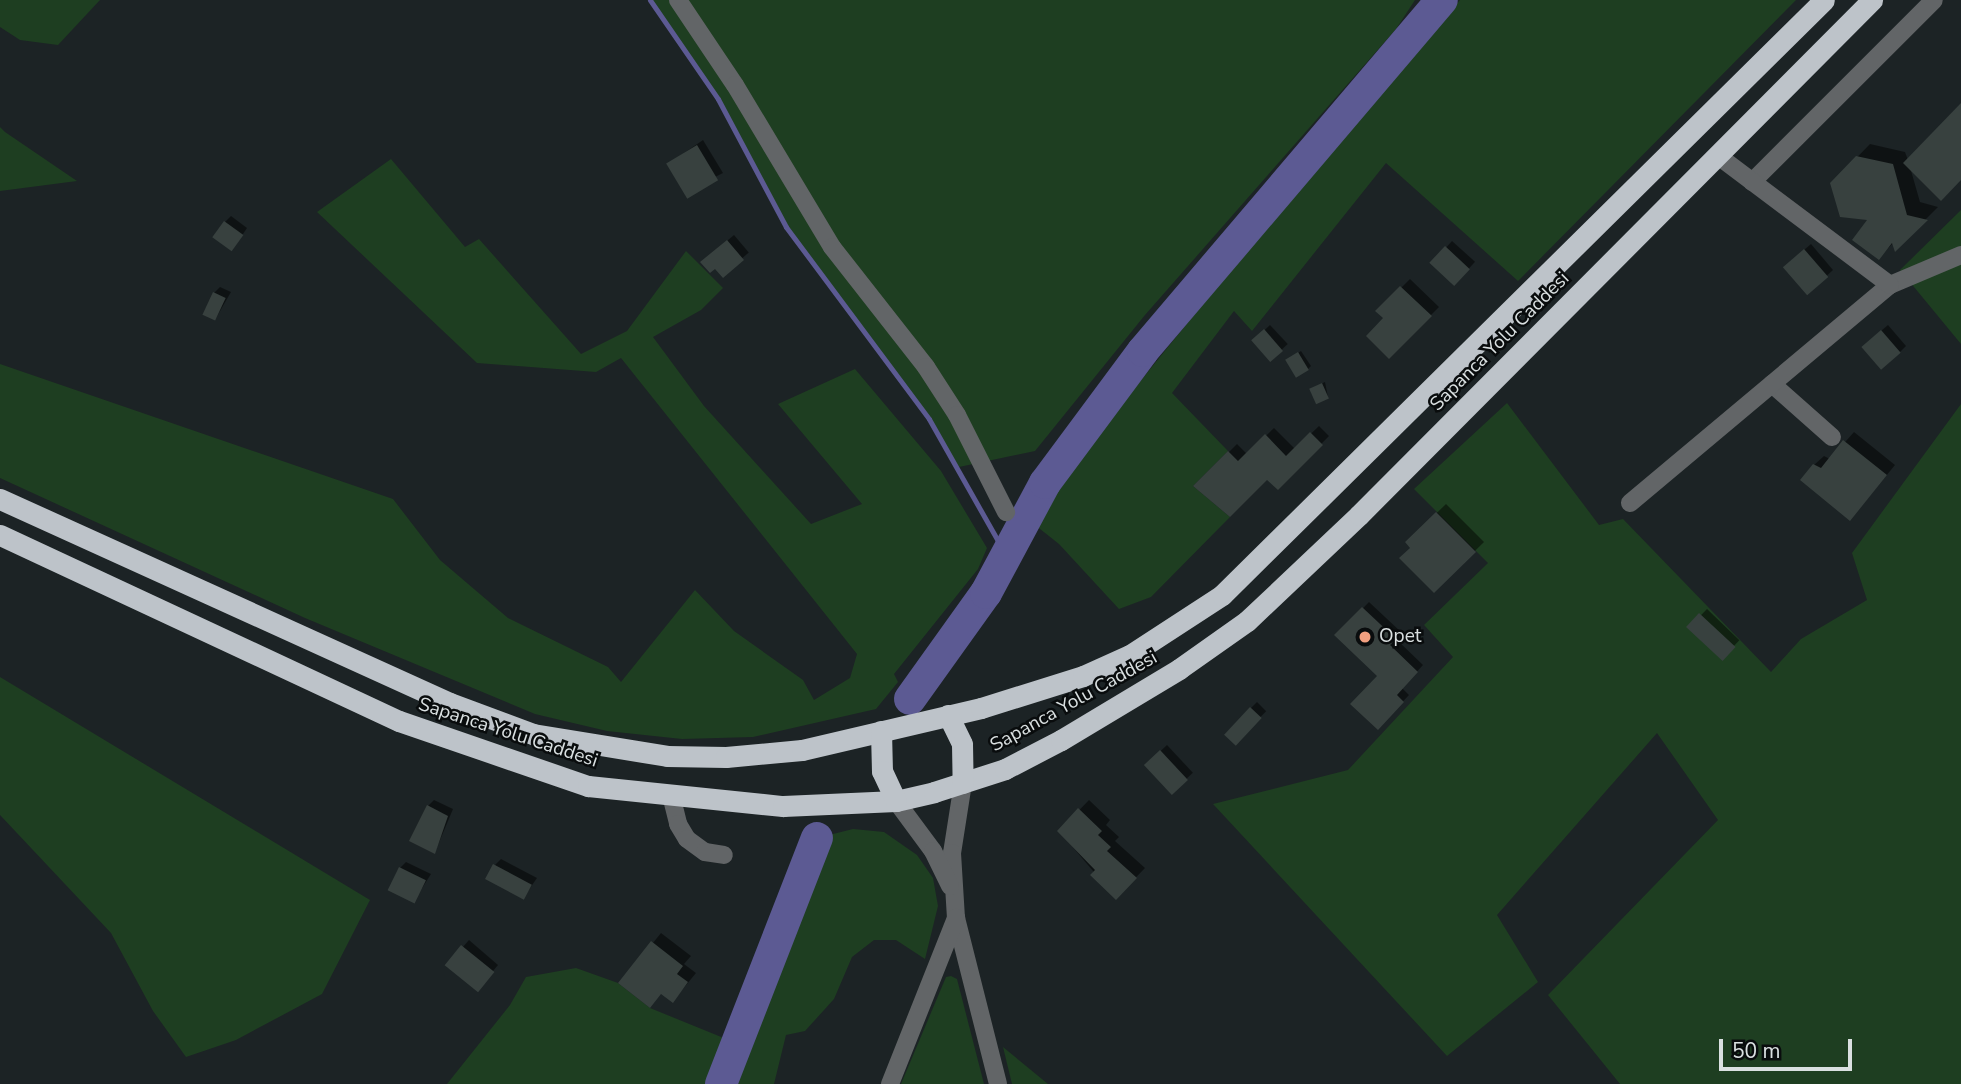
<!DOCTYPE html>
<html>
<head>
<meta charset="utf-8">
<style>
	body { margin:0 }
	#map { position:relative; width:1961px; height:1084px; overflow:hidden; background:#1c2325; font-family:"Nunito Sans",sans-serif }
	div>[style] { position:absolute }
	[style*='--x'] { left:calc(var(--x)*1px); top:calc(var(--y)*1px); width:calc(var(--w)*1px); rotate:calc(var(--a)*1deg) }
	.green>* { inset:0; background:#1e3e21 }
	.shadow>* { inset:0; background:#0007; transform-origin:0 0 }
	.stream>* { height:5px; margin:-2.5px; padding:0 2.5px; transform-origin:2.5px; border-radius:2.5px; background:#5c5a93 }
	.river>* { height:32px; margin:-16px; padding:0 16px; transform-origin:16px; border-radius:16px; background:#5c5a93 }
	.building>* { inset:0; background:#38413f; transform-origin:0 0 }
	.minor>* { height:18px; margin:-9px; padding:0 9px; transform-origin:9px; border-radius:9px; background:#626567 }
	.highway>* { height:21px; margin:-10.5px; padding:0 10.5px; transform-origin:10.5px; border-radius:10.5px; background:#bdc3c9 }
	.dots>* { width:19px; height:19px; translate:-50% -50%; box-sizing:border-box; border:4px solid #090c0d; border-radius:50% }
	span { translate:-50% -50%; white-space:nowrap; text-align:center; line-height:1.15; -webkit-text-stroke:5px #090c0d; paint-order:stroke }
	.street-label { font-size:19px; color:#dae0e1 }
	.poi-label { font-size:19px; color:#dae0e1 }
	.left { translate:0 -50%; text-align:left }
	.scale { position:absolute; left:1719px; top:1039px; width:133px; height:32px; box-sizing:border-box; border:4px solid #dae0e1; border-top:0; padding-left:9px; font-size:21px; line-height:24px; white-space:nowrap; color:#dae0e1; -webkit-text-stroke:5px #090c0d; paint-order:stroke }
</style>
</head>
<body>
<div id="map">
	<div class="green">
		<i style="clip-path:polygon(0 0,100px 0,58px 45px,20px 40px,0 27px)"></i>
		<i style="clip-path:polygon(650px 0,1415px 0,1396px 29px,1145px 315px,1035px 451px,959px 467px,904px 382px,786px 227px,718px 99px)"></i>
		<i style="clip-path:polygon(1460px 0,1796px 0,1518px 281px,1386px 163px,1252px 331px,1234px 311px,1172px 393px,1228px 451px,1193px 486px,1230px 517px,1151px 597px,1119px 609px,1059px 544px,1035px 525px,1104px 426px,1198px 310px)"></i>
		<i style="clip-path:polygon(0 127px,5px 132px,77px 181px,0 191px)"></i>
		<i style="clip-path:polygon(391px 159px,465px 247px,479px 239px,581px 354px,627px 331px,686px 251px,723px 288px,701px 310px,653px 337px,704px 406px,811px 524px,862px 504px,778px 404px,855px 369px,941px 471px,987px 548px,978px 569px,894px 674px,898px 682px,876px 709px,753px 737px,682px 739px,607px 731px,535px 714px,305px 618px,0 478px,0 364px,393px 499px,440px 560px,508px 618px,608px 667px,621px 682px,695px 590px,734px 631px,803px 680px,814px 700px,850px 678px,857px 654px,621px 358px,596px 372px,477px 363px,317px 212px)"></i>
		<i style="clip-path:polygon(1961px 210px,1961px 344px,1900px 270px)"></i>
		<i style="clip-path:polygon(1507px 403px,1599px 525px,1623px 519px,1771px 672px,1801px 639px,1867px 600px,1852px 553px,1961px 404px,1961px 1084px,1620px 1084px,1548px 995px,1718px 820px,1657px 733px,1497px 915px,1538px 982px,1447px 1056px,1213px 804px,1348px 770px,1453px 657px,1424px 625px,1488px 563px,1414px 489px)"></i>
		<i style="clip-path:polygon(0 677px,370px 900px,322px 994px,236px 1040px,186px 1057px,153px 1011px,111px 933px,0 815px)"></i>
		<i style="clip-path:polygon(853px 829px,884px 832px,917px 855px,933px 878px,938px 906px,925px 959px,896px 940px,874px 940px,852px 957px,834px 999px,805px 1031px,786px 1035px,774px 1084px,447px 1084px,510px 1005px,526px 977px,576px 968px,618px 983px,650px 1008px,736px 1043px,817px 838px)"></i>
		<i style="clip-path:polygon(951px 976px,957px 979px,984px 1084px,901px 1084px,946px 977px)"></i>
		<i style="clip-path:polygon(1003px 1047px,1048px 1084px,1012px 1084px)"></i>
	</div>
	<div class="shadow">
		<i style="clip-path:polygon(1961px 106px,1961px 178px,1910px 167px,1920px 202px,1938px 207px,1896px 249px,1894px 242px,1879px 258px,1870px 219px,1832px 183px,1870px 144px,1905px 152px,1908px 160px)"></i>
		<i style="clip-path:polygon(703px 140px,723px 173px,685px 192px,668px 164px)"></i>
		<i style="clip-path:polygon(231px 216px,247px 228px,237px 243px,225px 222px)"></i>
		<i style="left:734px;top:235px;width:23px;height:34px;rotate:50deg"></i>
		<i style="left:1452px;top:241px;width:31px;height:29px;rotate:42deg"></i>
		<i style="clip-path:polygon(1811px 244px,1833px 270px,1808px 293px,1791px 261px)"></i>
		<i style="clip-path:polygon(1410px 279px,1439px 307px,1389px 357px,1385px 318px,1378px 311px)"></i>
		<i style="clip-path:polygon(220px 287px,231px 292px,216px 318px,214px 293px)"></i>
		<i style="left:1270px;top:325px;width:26px;height:22px;rotate:47deg"></i>
		<i style="clip-path:polygon(1888px 325px,1906px 346px,1900px 352px,1869px 341px)"></i>
		<i style="clip-path:polygon(1301px 351px,1311px 366px,1308px 369px,1290px 358px)"></i>
		<i style="clip-path:polygon(1325px 382px,1328px 397px,1311px 389px,1314px 387px)"></i>
		<i style="clip-path:polygon(1319px 426px,1329px 436px,1278px 488px,1267px 477px,1195px 486px,1237px 444px,1247px 454px,1274px 428px,1295px 449px)"></i>
		<i style="clip-path:polygon(1854px 432px,1895px 465px,1859px 509px,1814px 465px,1824px 456px,1830px 459px)"></i>
		<i style="clip-path:polygon(1446px 504px,1484px 542px,1434px 591px,1407px 542px)"></i>
		<i style="clip-path:polygon(1369px 602px,1401px 632px,1395px 638px,1423px 665px,1402px 688px,1409px 695px,1378px 728px,1380px 676px,1337px 635px)"></i>
		<i style="left:1707px;top:609px;width:45px;height:26px;rotate:44deg"></i>
		<i style="left:1257px;top:702px;width:13px;height:45px;rotate:45deg"></i>
		<i style="left:1167px;top:745px;width:38px;height:29px;rotate:47deg"></i>
		<i style="clip-path:polygon(434px 800px,453px 809px,435px 852px,428px 806px)"></i>
		<i style="clip-path:polygon(1089px 800px,1110px 820px,1106px 825px,1119px 837px,1115px 841px,1145px 868px,1116px 898px,1059px 831px)"></i>
		<i style="clip-path:polygon(501px 859px,537px 878px,524px 897px,495px 865px)"></i>
		<i style="clip-path:polygon(406px 862px,431px 874px,414px 901px,400px 868px)"></i>
		<i style="clip-path:polygon(661px 933px,691px 956px,684px 964px,696px 973px,673px 1001px,662px 993px,621px 982px)"></i>
		<i style="clip-path:polygon(469px 940px,498px 965px,483px 983px,448px 964px)"></i>
	</div>
	<div class="stream">
		<i style="--x:650;--y:0;--w:120;--a:55.5"></i>
		<i style="--x:718;--y:99;--w:145;--a:62"></i>
		<i style="--x:786;--y:227;--w:239;--a:53.3"></i>
		<i style="--x:929;--y:419;--w:156;--a:60.5"></i>
	</div>
	<div class="river">
		<i style="--x:910;--y:699;--w:130;--a:-54.4"></i>
		<i style="--x:986;--y:593;--w:125;--a:-61.8"></i>
		<i style="--x:1045;--y:483;--w:164;--a:-53.4"></i>
		<i style="--x:1143;--y:351;--w:461;--a:-49.6"></i>
		<i style="--x:721;--y:1084;--w:264;--a:-68.7"></i>
	</div>
	<div class="building">
		<i style="clip-path:polygon(1961px 103px,1961px 180px,1941px 201px,1903px 163px)"></i>
		<i style="left:697px;top:145px;width:41px;height:36px;rotate:59deg"></i>
		<i style="clip-path:polygon(1856px 156px,1893px 164px,1907px 215px,1928px 220px,1895px 252px,1892px 243px,1879px 260px,1852px 240px,1867px 220px,1840px 217px,1830px 183px)"></i>
		<i style="left:224px;top:221px;width:24px;height:20px;rotate:36deg"></i>
		<i style="clip-path:polygon(727px 240px,744px 260px,723px 278px,715px 269px,710px 273px,700px 262px)"></i>
		<i style="left:1445px;top:246px;width:34px;height:23px;rotate:43deg"></i>
		<i style="left:1804px;top:249px;width:37px;height:28px;rotate:49deg"></i>
		<i style="clip-path:polygon(1400px 286px,1432px 316px,1389px 359px,1366px 336px,1383px 318px,1375px 311px)"></i>
		<i style="left:213px;top:292px;width:14px;height:25px;rotate:25deg"></i>
		<i style="left:1264px;top:329px;width:29px;height:17px;rotate:49deg"></i>
		<i style="left:1881px;top:330px;width:30px;height:26px;rotate:49deg"></i>
		<i style="left:1298px;top:352px;width:21px;height:15px;rotate:59deg"></i>
		<i style="left:1322px;top:383px;width:17px;height:14px;rotate:66deg"></i>
		<i style="clip-path:polygon(1310px 432px,1323px 445px,1278px 490px,1267px 480px,1230px 517px,1193px 486px,1228px 451px,1238px 461px,1265px 434px,1286px 456px)"></i>
		<i style="clip-path:polygon(1843px 440px,1887px 475px,1850px 521px,1800px 480px,1813px 464px,1821px 468px)"></i>
		<i style="clip-path:polygon(1436px 512px,1476px 552px,1434px 593px,1399px 558px,1410px 548px,1405px 542px)"></i>
		<i style="clip-path:polygon(1362px 607px,1396px 639px,1390px 645px,1418px 672px,1397px 695px,1404px 702px,1378px 730px,1350px 704px,1377px 676px,1334px 635px)"></i>
		<i style="left:1699px;top:613px;width:50px;height:19px;rotate:43deg"></i>
		<i style="left:1250px;top:707px;width:16px;height:38px;rotate:43deg"></i>
		<i style="left:1160px;top:750px;width:41px;height:22px;rotate:47deg"></i>
		<i style="clip-path:polygon(427px 805px,448px 816px,435px 854px,409px 841px)"></i>
		<i style="clip-path:polygon(1078px 808px,1102px 831px,1098px 835px,1111px 847px,1107px 851px,1137px 878px,1116px 900px,1090px 875px,1095px 870px,1057px 831px)"></i>
		<i style="left:493px;top:864px;width:44px;height:17px;rotate:28deg"></i>
		<i style="left:399px;top:867px;width:30px;height:26px;rotate:26deg"></i>
		<i style="clip-path:polygon(651px 941px,683px 966px,677px 974px,688px 982px,673px 1003px,661px 994px,650px 1008px,618px 983px)"></i>
		<i style="left:461px;top:945px;width:43px;height:26px;rotate:39deg"></i>
	</div>
	<div class="minor">
		<i style="--x:678;--y:0;--w:102;--a:56.2"></i>
		<i style="--x:735;--y:85;--w:189;--a:59.1"></i>
		<i style="--x:832;--y:247;--w:152;--a:51.9"></i>
		<i style="--x:926;--y:367;--w:57;--a:57.1"></i>
		<i style="--x:957;--y:415;--w:109;--a:63.2"></i>
		<i style="--x:1752;--y:182;--w:257;--a:-45"></i>
		<i style="--x:1890;--y:285;--w:77;--a:-22.9"></i>
		<i style="--x:1772;--y:384;--w:80;--a:41.5"></i>
		<i style="--x:1630;--y:503;--w:339;--a:-40"></i>
		<i style="--x:1890;--y:285;--w:216;--a:-143.1"></i>
		<i style="--x:963;--y:783;--w:71;--a:98.9"></i>
		<i style="--x:952;--y:853;--w:65;--a:86.5"></i>
		<i style="--x:956;--y:918;--w:171;--a:75.8"></i>
		<i style="--x:671;--y:795;--w:30;--a:76"></i>
		<i style="--x:678;--y:824;--w:17;--a:59"></i>
		<i style="--x:687;--y:839;--w:22;--a:36"></i>
		<i style="--x:705;--y:852;--w:19;--a:9"></i>
		<i style="--x:896;--y:801;--w:62;--a:53.5"></i>
		<i style="--x:933;--y:851;--w:39;--a:64"></i>
		<i style="--x:890;--y:1084;--w:179;--a:-68.3"></i>
	</div>
	<div class="highway">
		<i style="--x:0;--y:499;--w:494;--a:24.4"></i>
		<i style="--x:450;--y:703;--w:89;--a:20.5"></i>
		<i style="--x:533;--y:734;--w:136;--a:9.3"></i>
		<i style="--x:667;--y:756;--w:59;--a:1"></i>
		<i style="--x:726;--y:757;--w:76;--a:-5.3"></i>
		<i style="--x:802;--y:750;--w:184;--a:-13.2"></i>
		<i style="--x:981;--y:708;--w:107;--a:-17.4"></i>
		<i style="--x:1083;--y:676;--w:51;--a:-24.1"></i>
		<i style="--x:1130;--y:655;--w:110;--a:-33.1"></i>
		<i style="--x:1222;--y:595;--w:846;--a:-44.66"></i>
		<i style="--x:0;--y:535;--w:440;--a:25"></i>
		<i style="--x:399;--y:721;--w:200;--a:19"></i>
		<i style="--x:588;--y:786;--w:196;--a:5.9"></i>
		<i style="--x:783;--y:806;--w:113;--a:-2.5"></i>
		<i style="--x:896;--y:801;--w:39;--a:-13"></i>
		<i style="--x:934;--y:792;--w:75;--a:-17.9"></i>
		<i style="--x:1005;--y:769;--w:63;--a:-27.4"></i>
		<i style="--x:1061;--y:740;--w:138;--a:-31"></i>
		<i style="--x:1179;--y:669;--w:83;--a:-35.2"></i>
		<i style="--x:1247;--y:621;--w:154;--a:-43.4"></i>
		<i style="--x:1359;--y:515;--w:727;--a:-45.11"></i>
		<i style="--x:948;--y:715;--w:32;--a:64"></i>
		<i style="--x:962;--y:744;--w:39;--a:89"></i>
		<i style="--x:881;--y:731;--w:40;--a:88.6"></i>
		<i style="--x:882;--y:771;--w:33;--a:65"></i>
	</div>
	<div class="dots">
		<i style="left:1365px;top:637px;background:#f2a080"></i>
	</div>
	<div class="street-label">
		<span style="left:1500px;top:342px;rotate:-45deg">Sapanca Yolu Caddesi</span>
		<span style="left:1074px;top:702px;rotate:-29deg">Sapanca Yolu Caddesi</span>
		<span style="left:508px;top:733px;rotate:18deg">Sapanca Yolu Caddesi</span>
	</div>
	<div class="poi-label">
		<span class="left" style="left:1379px;top:637px">Opet</span>
	</div>
	<div class="scale">50 m</div>
</div>
</body>
</html>
